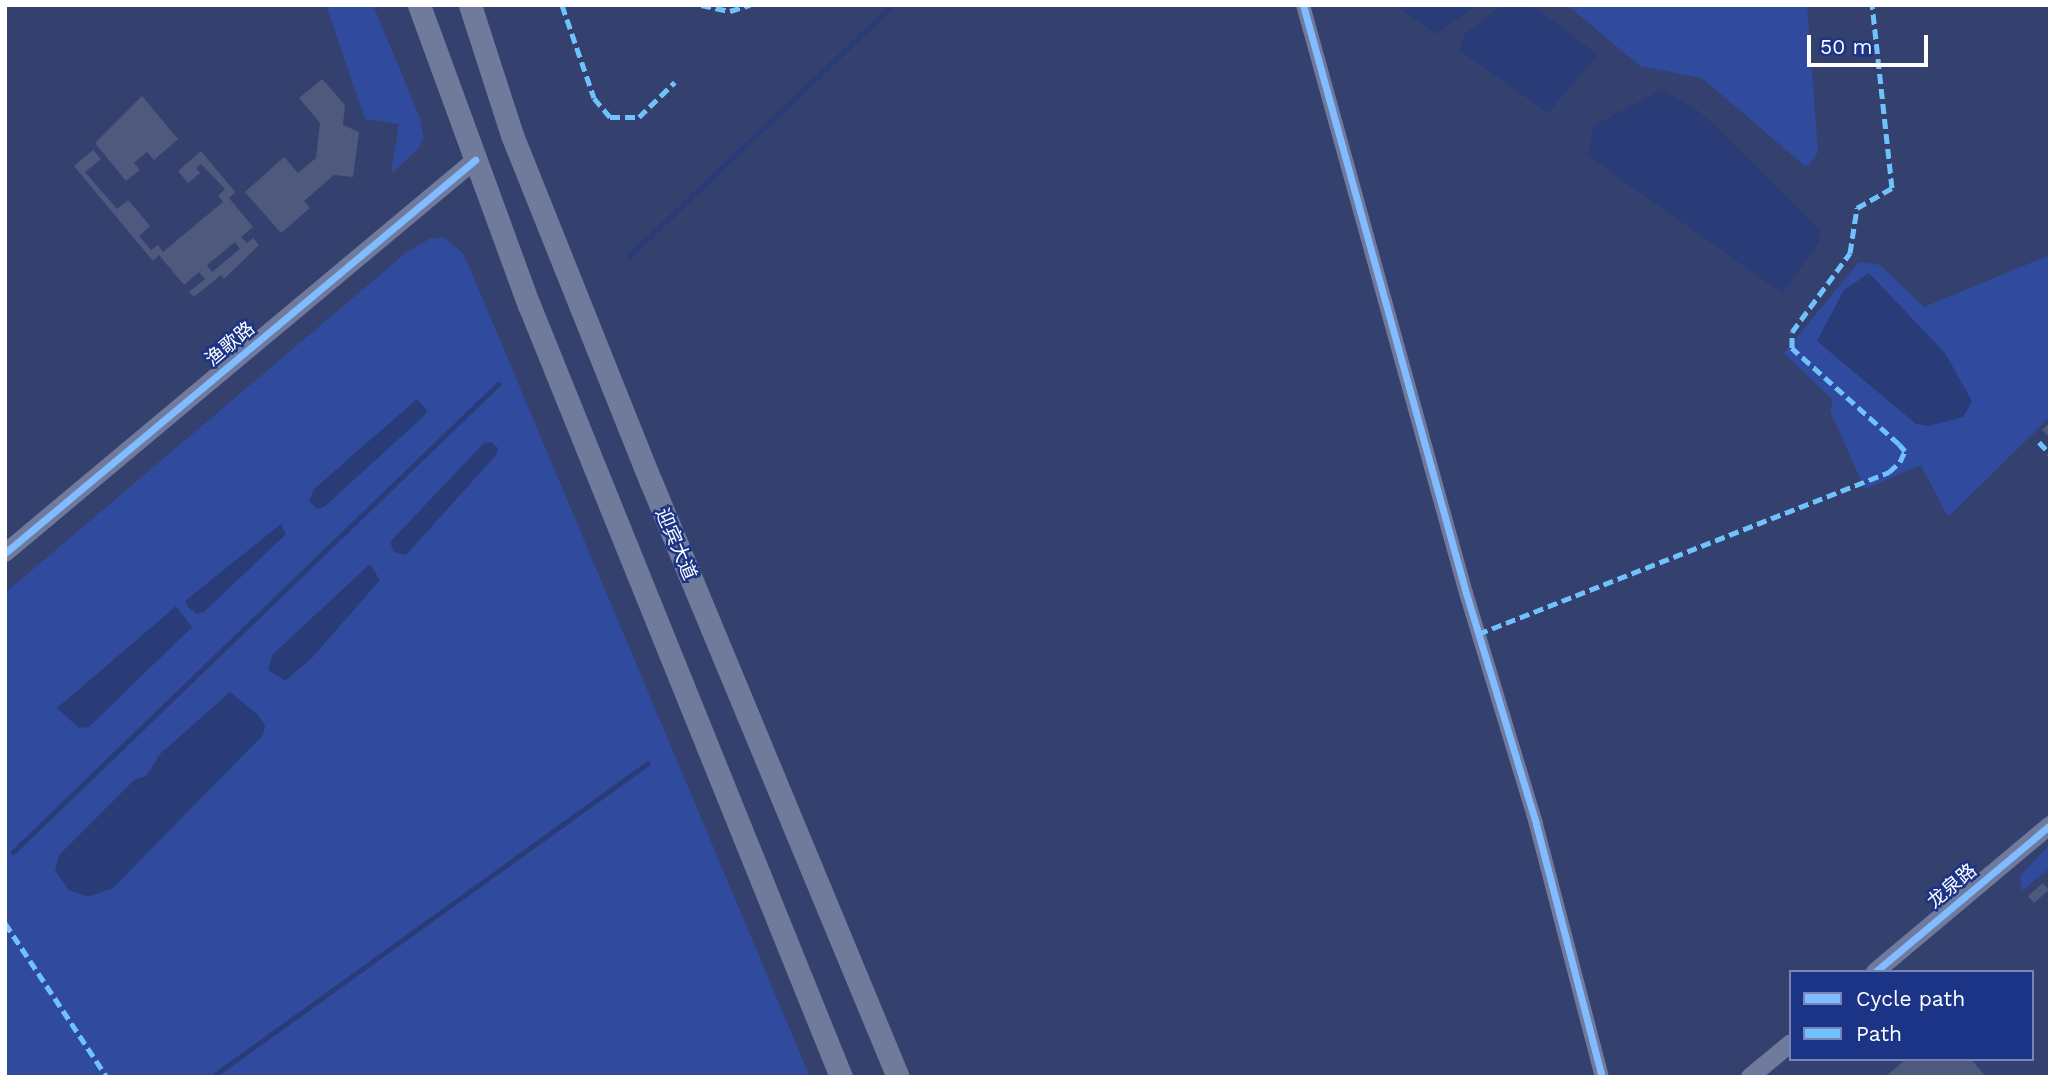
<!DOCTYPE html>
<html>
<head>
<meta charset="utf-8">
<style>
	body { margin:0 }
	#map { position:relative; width:2055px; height:1082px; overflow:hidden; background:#34416e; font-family:"Work Sans","Noto Sans SC",sans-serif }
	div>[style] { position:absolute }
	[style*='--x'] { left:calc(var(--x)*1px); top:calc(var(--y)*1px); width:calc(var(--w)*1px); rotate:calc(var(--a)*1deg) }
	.green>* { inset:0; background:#304b9d }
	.water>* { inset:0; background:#293c77 }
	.stream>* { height:5px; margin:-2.5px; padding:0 2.5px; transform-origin:2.5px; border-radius:2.5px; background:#293c77 }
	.building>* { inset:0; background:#4e597d; transform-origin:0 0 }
	.minor>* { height:14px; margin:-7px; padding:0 7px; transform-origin:7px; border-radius:7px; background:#707a9c }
	.tertiary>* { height:18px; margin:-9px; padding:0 9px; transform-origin:9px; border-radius:9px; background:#707a9c }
	.trunk>* { height:23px; margin:-11.5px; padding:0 11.5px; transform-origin:11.5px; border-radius:11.5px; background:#707a9a }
	.quiet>* { height:5px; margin-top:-2.5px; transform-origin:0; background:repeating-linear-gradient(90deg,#70c2fc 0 10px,transparent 0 15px) }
	.cycleway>* { height:7px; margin:-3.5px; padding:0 3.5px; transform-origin:3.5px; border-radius:3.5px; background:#80bcff }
	span { translate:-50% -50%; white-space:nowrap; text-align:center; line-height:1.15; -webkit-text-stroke:5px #1c3486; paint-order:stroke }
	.street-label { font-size:19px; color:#fff }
	.frame { position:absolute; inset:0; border:7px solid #fff; pointer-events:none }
	.legend { position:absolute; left:1789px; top:970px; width:245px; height:91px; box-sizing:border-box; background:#1c3486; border:2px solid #7785b6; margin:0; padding:9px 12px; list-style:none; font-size:21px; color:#fff }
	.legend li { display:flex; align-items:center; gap:14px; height:35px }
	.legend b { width:35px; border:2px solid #7785b6 }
	.scale { position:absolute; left:1807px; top:35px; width:121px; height:32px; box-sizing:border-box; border:4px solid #fff; border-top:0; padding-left:9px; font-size:21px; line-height:24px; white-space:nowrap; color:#fff; -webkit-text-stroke:5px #1c3486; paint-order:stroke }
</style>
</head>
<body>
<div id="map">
	<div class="green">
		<i style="clip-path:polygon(326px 5px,373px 5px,420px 118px,424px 138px,419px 148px,391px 174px,399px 124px,365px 119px)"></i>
		<i style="clip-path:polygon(1567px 5px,1807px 5px,1818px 152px,1812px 161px,1806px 167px,1702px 78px,1640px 66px)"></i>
		<i style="clip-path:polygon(442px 237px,462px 252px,468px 264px,810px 1077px,5px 1077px,5px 593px,407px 252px,429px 239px)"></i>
		<i style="clip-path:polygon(2050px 255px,2050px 417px,1948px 517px,1921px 465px,1865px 489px,1830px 411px,1833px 400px,1784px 353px,1859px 262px,1880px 265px,1924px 307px)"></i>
		<i style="clip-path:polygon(2050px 844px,2050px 868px,2022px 891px,2020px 876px)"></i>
	</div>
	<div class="water">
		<i style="clip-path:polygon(1395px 5px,1477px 5px,1436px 34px)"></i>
		<i style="clip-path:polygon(1502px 5px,1532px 5px,1598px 55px,1548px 113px,1459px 50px,1465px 34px)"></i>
		<i style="clip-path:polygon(1662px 90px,1699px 111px,1820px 230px,1819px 243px,1782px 293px,1588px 156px,1594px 125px)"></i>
		<i style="clip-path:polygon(1869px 273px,1945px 353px,1972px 401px,1963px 417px,1928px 426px,1916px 424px,1817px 341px,1844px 290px)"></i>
		<i style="clip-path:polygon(417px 399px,427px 410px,425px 415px,324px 507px,318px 509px,309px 501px,314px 489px)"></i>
		<i style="clip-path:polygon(491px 442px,498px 448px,497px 454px,406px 555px,394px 552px,390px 542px,483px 444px)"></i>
		<i style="clip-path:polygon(281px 524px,286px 534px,204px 612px,197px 614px,188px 607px,185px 601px)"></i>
		<i style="clip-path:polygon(370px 564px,380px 580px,312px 658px,285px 681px,268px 670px,273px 654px)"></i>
		<i style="clip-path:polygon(176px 606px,192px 627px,89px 727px,79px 728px,57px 708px)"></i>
		<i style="clip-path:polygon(230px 692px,257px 714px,265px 725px,263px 735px,113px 888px,88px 897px,69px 890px,55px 871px,59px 855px,134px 780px,146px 776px,160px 754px)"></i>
	</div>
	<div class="stream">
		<i style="--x:629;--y:256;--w:364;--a:-43.6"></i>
		<i style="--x:13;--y:852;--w:674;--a:-43.98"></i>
		<i style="--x:212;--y:1077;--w:537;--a:-35.76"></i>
	</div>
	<div class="building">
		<i style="clip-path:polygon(322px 79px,345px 105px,343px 125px,359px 132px,353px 177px,334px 175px,304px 201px,310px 208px,281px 233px,245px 192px,284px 157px,298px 173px,316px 158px,320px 123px,299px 98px)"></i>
		<i style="clip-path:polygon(142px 96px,178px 139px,154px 160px,147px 152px,134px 163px,140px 170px,126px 181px,95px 143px)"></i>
		<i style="clip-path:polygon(evenodd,93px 150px,101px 159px,85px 172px,117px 209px,128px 200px,150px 226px,139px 236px,151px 250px,158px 245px,163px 252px,223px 202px,218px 196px,225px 189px,201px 164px,196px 168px,200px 173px,188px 183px,178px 171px,201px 151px,235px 192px,229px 198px,253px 227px,241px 237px,247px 243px,253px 238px,259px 245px,224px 279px,221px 275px,194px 297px,189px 292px,205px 279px,199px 272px,184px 285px,159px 255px,153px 261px,74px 166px,93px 150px,235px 242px,240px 249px,212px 272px,207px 265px,235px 242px)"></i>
		<i style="clip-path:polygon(2050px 422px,2050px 438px,2042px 430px)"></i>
		<i style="left:2043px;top:883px;width:9px;height:20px;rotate:49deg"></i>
		<i style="clip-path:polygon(1906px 1059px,1971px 1059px,1986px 1077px,1885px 1077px)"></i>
	</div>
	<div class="minor">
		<i style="--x:1303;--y:5;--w:610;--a:74.51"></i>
		<i style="--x:1466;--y:593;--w:241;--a:73.1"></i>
		<i style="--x:1536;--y:824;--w:261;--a:75.4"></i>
	</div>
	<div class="tertiary">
		<i style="--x:5;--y:553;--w:613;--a:-39.9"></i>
		<i style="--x:1875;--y:972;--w:229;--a:-40"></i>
		<i style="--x:1750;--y:1077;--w:53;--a:-39.7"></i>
	</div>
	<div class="trunk">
		<i style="--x:419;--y:5;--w:320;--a:69.9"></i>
		<i style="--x:529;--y:305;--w:833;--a:67.99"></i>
		<i style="--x:470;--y:5;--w:137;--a:72.1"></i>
		<i style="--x:512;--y:135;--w:374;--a:68.2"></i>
		<i style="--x:651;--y:482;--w:644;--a:67.46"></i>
	</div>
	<div class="quiet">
		<i style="--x:562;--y:5;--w:98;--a:71"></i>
		<i style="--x:594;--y:98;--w:25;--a:50"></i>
		<i style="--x:610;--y:117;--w:29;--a:0"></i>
		<i style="--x:639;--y:117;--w:50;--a:-44.2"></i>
		<i style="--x:701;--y:5;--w:30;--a:12"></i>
		<i style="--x:730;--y:11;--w:21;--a:-17"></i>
		<i style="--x:2039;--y:442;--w:16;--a:47"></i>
		<i style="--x:1478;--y:634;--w:442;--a:-21.5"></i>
		<i style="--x:1889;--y:472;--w:15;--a:-42"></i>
		<i style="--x:1900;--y:462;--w:12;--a:-66"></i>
		<i style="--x:1905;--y:451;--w:9;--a:-131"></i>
		<i style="--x:1899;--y:444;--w:144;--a:-138.1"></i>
		<i style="--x:1792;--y:348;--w:16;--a:-90"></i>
		<i style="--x:1792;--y:332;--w:98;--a:-53.7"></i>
		<i style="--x:1850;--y:253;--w:46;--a:-81.2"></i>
		<i style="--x:1857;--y:208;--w:40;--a:-29.7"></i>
		<i style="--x:1892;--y:188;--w:184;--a:-96.2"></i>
		<i style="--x:5;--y:923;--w:185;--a:56.5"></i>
	</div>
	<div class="cycleway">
		<i style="--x:1303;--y:5;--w:610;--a:74.51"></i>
		<i style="--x:1466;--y:593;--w:241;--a:73.1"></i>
		<i style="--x:1536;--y:824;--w:261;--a:75.4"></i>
		<i style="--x:5;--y:553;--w:613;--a:-39.9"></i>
		<i style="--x:1875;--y:972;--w:229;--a:-40"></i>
	</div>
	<div class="street-label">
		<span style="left:230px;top:344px;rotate:-40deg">渔歌路</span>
		<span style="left:676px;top:544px;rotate:67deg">迎宾大道</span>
		<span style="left:1952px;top:886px;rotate:-40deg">龙泉路</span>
	</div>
	<div class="frame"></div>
	<ul class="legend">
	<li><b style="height:9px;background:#80bcff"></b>Cycle path</li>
	<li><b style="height:9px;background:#70c2fc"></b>Path</li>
	</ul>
	<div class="scale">50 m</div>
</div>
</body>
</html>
